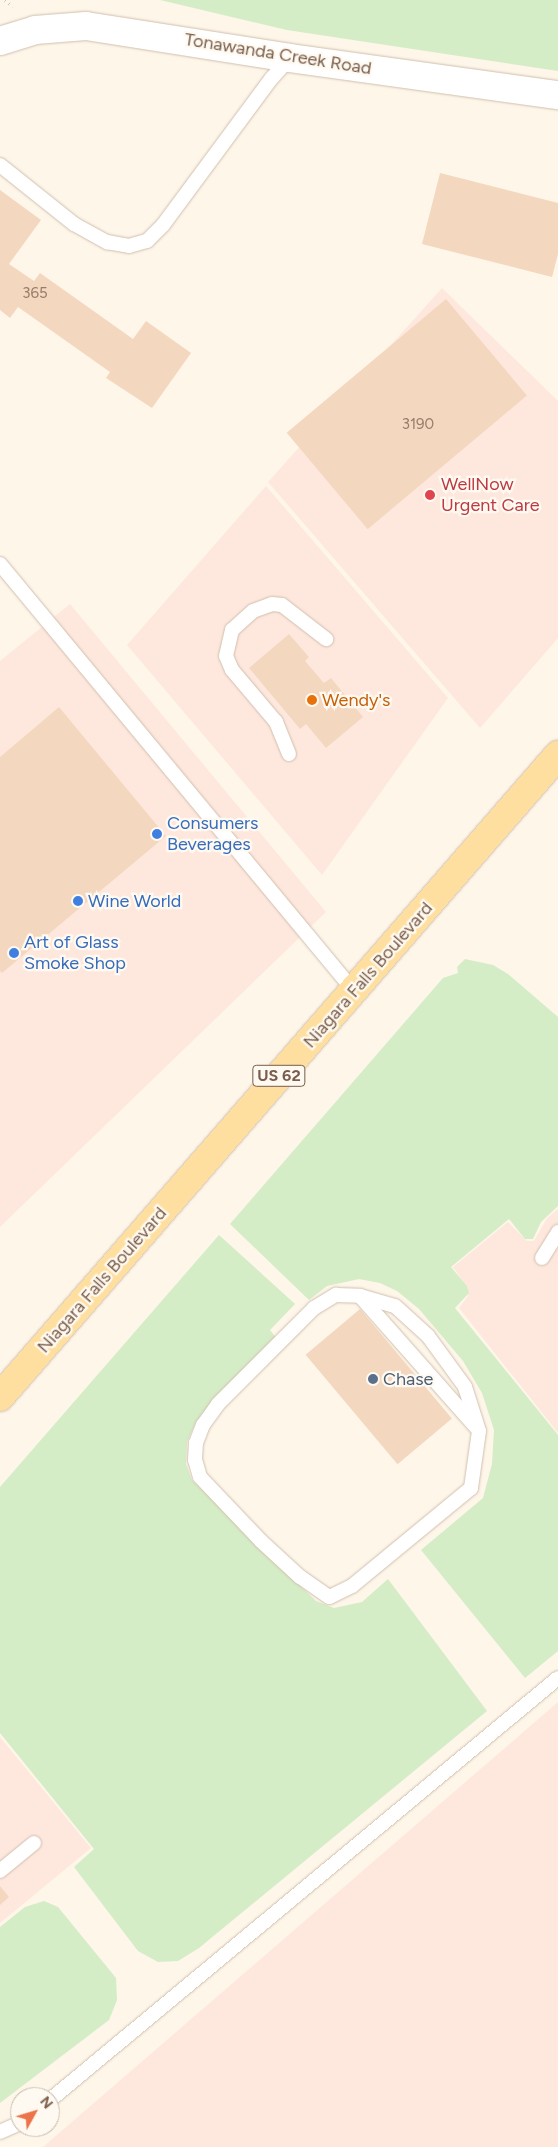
<!DOCTYPE html>
<html>
<head>
<meta charset="utf-8">
<style>
	body { margin:0 }
	#map { position:relative; width:558px; height:2147px; overflow:hidden; background:#fdf6e9; font-family:Figtree,sans-serif }
	div>[style] { position:absolute }
	[style*='--x'] { left:calc(var(--x)*1px); top:calc(var(--y)*1px); width:calc(var(--w)*1px); rotate:calc(var(--a)*1deg) }
	.commercial>* { inset:0; background:#fee8dd }
	.green>* { inset:0; background:#d4edc6 }
	.building>* { inset:0; background:#f4d7bf; transform-origin:0 0 }
	.path>* { height:3px; margin-top:-1.5px; transform-origin:0; background:repeating-linear-gradient(90deg,#dabaa2 0 1px,transparent 0 5px) }
	.roads { filter:drop-shadow(0 0 1px #d1bfad) drop-shadow(0 0 1px #d1bfad) }
	.service>* { height:14px; margin:-7px; padding:0 7px; transform-origin:7px; border-radius:7px; background:#fff }
	.tertiary>* { height:28px; margin:-14px; padding:0 14px; transform-origin:14px; border-radius:14px; background:#fff }
	.primary>* { height:28px; margin:-14px; padding:0 14px; transform-origin:14px; border-radius:14px; background:#fedfa0 }
	.dots>* { width:14px; height:14px; translate:-50% -50%; box-sizing:border-box; border:2px solid #fffaf1; border-radius:50% }
	span { translate:-50% -50%; white-space:nowrap; text-align:center; line-height:1.15; -webkit-text-stroke:4.5px #fffaf1; paint-order:stroke }
	.number-label { font-size:15px; color:#987c68 }
	.number-label span { -webkit-text-stroke-width:0 }
	.shield-label span { padding:1px 4px; background:#fffaf1; border:1px solid; border-radius:4px; -webkit-text-stroke-width:0 }
	.shield-label { font-size:16px; color:#7a5d4b; font-weight:700 }
	.street-label { font-size:18px; color:#7a5d4b }
	.health-label { font-size:18px; color:#be3a42 }
	.left { translate:0 -50%; text-align:left }
	.food-label { font-size:18px; color:#c56008 }
	.shop-label { font-size:18px; color:#366cbe }
	.service-label { font-size:18px; color:#4e5e75 }
	.north { position:absolute; left:10px; top:2087px; width:50px; height:50px; box-sizing:border-box; background:#fffaf1; border:1px solid #cabbaf; border-radius:50%; rotate:51deg; font-size:14px; font-weight:700; line-height:20px; text-align:center; color:#7a5d4b }
	.north::after { content:''; display:block; margin:auto; width:18px; height:22px; background:#ec744a; clip-path:polygon(50% 0,100% 100%,50% 72%,0 100%) }
</style>
</head>
<body>
<div id="map">
	<div class="commercial">
		<i style="clip-path:polygon(442px 288px,558px 401px,558px 638px,480px 728px,268px 482px)"></i>
		<i style="clip-path:polygon(266px 486px,448px 698px,322px 875px,127px 645px)"></i>
		<i style="clip-path:polygon(70px 604px,326px 912px,0 1227px,0 661px)"></i>
		<i style="clip-path:polygon(558px 1209px,558px 1433px,459px 1308px,468px 1296px,468px 1288px,453px 1267px,508px 1222px,527px 1241px,534px 1241px,547px 1218px)"></i>
		<i style="clip-path:polygon(558px 1702px,558px 2147px,43px 2147px)"></i>
		<i style="clip-path:polygon(0 1737px,91px 1848px,0 1923px)"></i>
	</div>
	<div class="green">
		<i style="clip-path:polygon(160px 0,558px 0,558px 71px,287px 30px)"></i>
		<i style="clip-path:polygon(465px 959px,493px 965px,508px 974px,558px 1017px,558px 1206px,541px 1222px,533px 1239px,525px 1239px,509px 1219px,451px 1267px,467px 1286px,469px 1293px,455px 1308px,558px 1435px,558px 1651px,525px 1678px,421px 1550px,483px 1498px,492px 1464px,494px 1430px,482px 1393px,463px 1361px,419px 1309px,397px 1291px,380px 1283px,359px 1279px,327px 1286px,309px 1300px,230px 1224px,443px 978px,458px 973px,457px 967px)"></i>
		<i style="clip-path:polygon(219px 1235px,295px 1304px,270px 1330px,278px 1340px,196px 1422px,187px 1442px,186px 1464px,192px 1480px,316px 1601px,334px 1608px,362px 1602px,388px 1579px,487px 1711px,199px 1948px,178px 1961px,158px 1962px,138px 1951px,74px 1867px,94px 1849px,0 1733px,0 1487px)"></i>
		<i style="clip-path:polygon(44px 1901px,58px 1907px,116px 1978px,117px 2000px,109px 2020px,0 2103px,0 1927px,25px 1907px)"></i>
	</div>
	<div class="building">
		<i style="clip-path:polygon(440px 173px,558px 203px,558px 254px,552px 277px,422px 244px)"></i>
		<i style="clip-path:polygon(0 190px,41px 220px,9px 264px,34px 281px,40px 273px,133px 339px,146px 321px,191px 353px,152px 408px,106px 378px,110px 372px,18px 307px,10px 318px,0 310px)"></i>
		<i style="left:446px;top:299px;width:126px;height:208px;rotate:50deg"></i>
		<i style="clip-path:polygon(289px 634px,309px 657px,305px 661px,324px 683px,331px 678px,363px 717px,326px 748px,306px 724px,300px 729px,249px 668px)"></i>
		<i style="clip-path:polygon(59px 707px,166px 836px,2px 973px,0 971px,0 757px)"></i>
		<i style="left:360px;top:1309px;width:143px;height:71px;rotate:50deg"></i>
		<i style="clip-path:polygon(0 1886px,9px 1897px,0 1905px)"></i>
	</div>
	<div class="path">
		<i style="--x:5;--y:0;--w:10;--a:37"></i>
	</div>
	<div class="roads">
		<div class="service">
			<i style="--x:0;--y:165;--w:95;--a:38.6"></i>
			<i style="--x:74;--y:224;--w:38;--a:29"></i>
			<i style="--x:107;--y:242;--w:22;--a:10"></i>
			<i style="--x:129;--y:246;--w:19;--a:-16"></i>
			<i style="--x:147;--y:241;--w:23;--a:-45"></i>
			<i style="--x:163;--y:225;--w:182;--a:-53.5"></i>
			<i style="--x:271;--y:79;--w:28;--a:-48"></i>
			<i style="--x:0;--y:564;--w:555;--a:50.34"></i>
			<i style="--x:289;--y:754;--w:35;--a:-112"></i>
			<i style="--x:276;--y:722;--w:68;--a:-130.2"></i>
			<i style="--x:232;--y:670;--w:15;--a:-113"></i>
			<i style="--x:226;--y:656;--w:27;--a:-77"></i>
			<i style="--x:232;--y:630;--w:28;--a:-42"></i>
			<i style="--x:253;--y:611;--w:20;--a:-20"></i>
			<i style="--x:272;--y:604;--w:10;--a:6"></i>
			<i style="--x:282;--y:605;--w:56;--a:37.7"></i>
			<i style="--x:542;--y:1258;--w:31;--a:-58"></i>
			<i style="--x:336;--y:1295;--w:24;--a:2"></i>
			<i style="--x:360;--y:1296;--w:36;--a:16"></i>
			<i style="--x:395;--y:1306;--w:45;--a:42.3"></i>
			<i style="--x:428;--y:1336;--w:63;--a:54"></i>
			<i style="--x:465;--y:1387;--w:46;--a:72.3"></i>
			<i style="--x:479;--y:1431;--w:58;--a:98"></i>
			<i style="--x:471;--y:1488;--w:154;--a:140.5"></i>
			<i style="--x:352;--y:1586;--w:25;--a:154"></i>
			<i style="--x:329;--y:1597;--w:35;--a:-145"></i>
			<i style="--x:300;--y:1577;--w:53;--a:-137.3"></i>
			<i style="--x:261;--y:1541;--w:88;--a:-133.6"></i>
			<i style="--x:200;--y:1477;--w:18;--a:-106"></i>
			<i style="--x:195;--y:1460;--w:17;--a:-87"></i>
			<i style="--x:196;--y:1443;--w:19;--a:-69"></i>
			<i style="--x:203;--y:1425;--w:26;--a:-54"></i>
			<i style="--x:218;--y:1404;--w:136;--a:-45"></i>
			<i style="--x:314;--y:1308;--w:26;--a:-31"></i>
			<i style="--x:360;--y:1296;--w:175;--a:48.5"></i>
			<i style="--x:0;--y:1871;--w:44;--a:-39.5"></i>
			<i style="--x:50;--y:2100;--w:660;--a:-39.72"></i>
			<i style="--x:0;--y:2132;--w:22;--a:-24"></i>
		</div>
		<div class="tertiary">
			<i style="--x:0;--y:41;--w:37;--a:-17"></i>
			<i style="--x:35;--y:30;--w:51;--a:-4.5"></i>
			<i style="--x:86;--y:26;--w:206;--a:8.9"></i>
			<i style="--x:290;--y:58;--w:271;--a:7.9"></i>
		</div>
		<div class="primary">
			<i style="--x:0;--y:1397;--w:851;--a:-49"></i>
		</div>
	</div>
	<div class="dots">
		<i style="left:430px;top:495px;background:#e0444e"></i>
		<i style="left:312px;top:700px;background:#e8710a"></i>
		<i style="left:157px;top:834px;background:#3f7fe0"></i>
		<i style="left:78px;top:901px;background:#3f7fe0"></i>
		<i style="left:14px;top:953px;background:#3f7fe0"></i>
		<i style="left:373px;top:1379px;background:#5c6f8a"></i>
	</div>
	<div class="number-label">
		<span style="left:35px;top:294px">365</span>
		<span style="left:418px;top:425px">3190</span>
	</div>
	<div class="shield-label">
		<span style="left:279px;top:1076px">US 62</span>
	</div>
	<div class="street-label">
		<span style="left:278px;top:54px;rotate:9deg">Tonawanda Creek Road</span>
		<span style="left:368px;top:975px;rotate:-49deg">Niagara Falls Boulevard</span>
		<span style="left:102px;top:1280px;rotate:-49deg">Niagara Falls Boulevard</span>
	</div>
	<div class="health-label">
		<span class="left" style="left:441px;top:495px">WellNow<br>Urgent Care</span>
	</div>
	<div class="food-label">
		<span class="left" style="left:322px;top:700px">Wendy's</span>
	</div>
	<div class="shop-label">
		<span class="left" style="left:167px;top:834px">Consumers<br>Beverages</span>
		<span class="left" style="left:88px;top:901px">Wine World</span>
		<span class="left" style="left:24px;top:953px">Art of Glass<br>Smoke Shop</span>
	</div>
	<div class="service-label">
		<span class="left" style="left:383px;top:1379px">Chase</span>
	</div>
	<div class="north">N</div>
</div>
</body>
</html>
